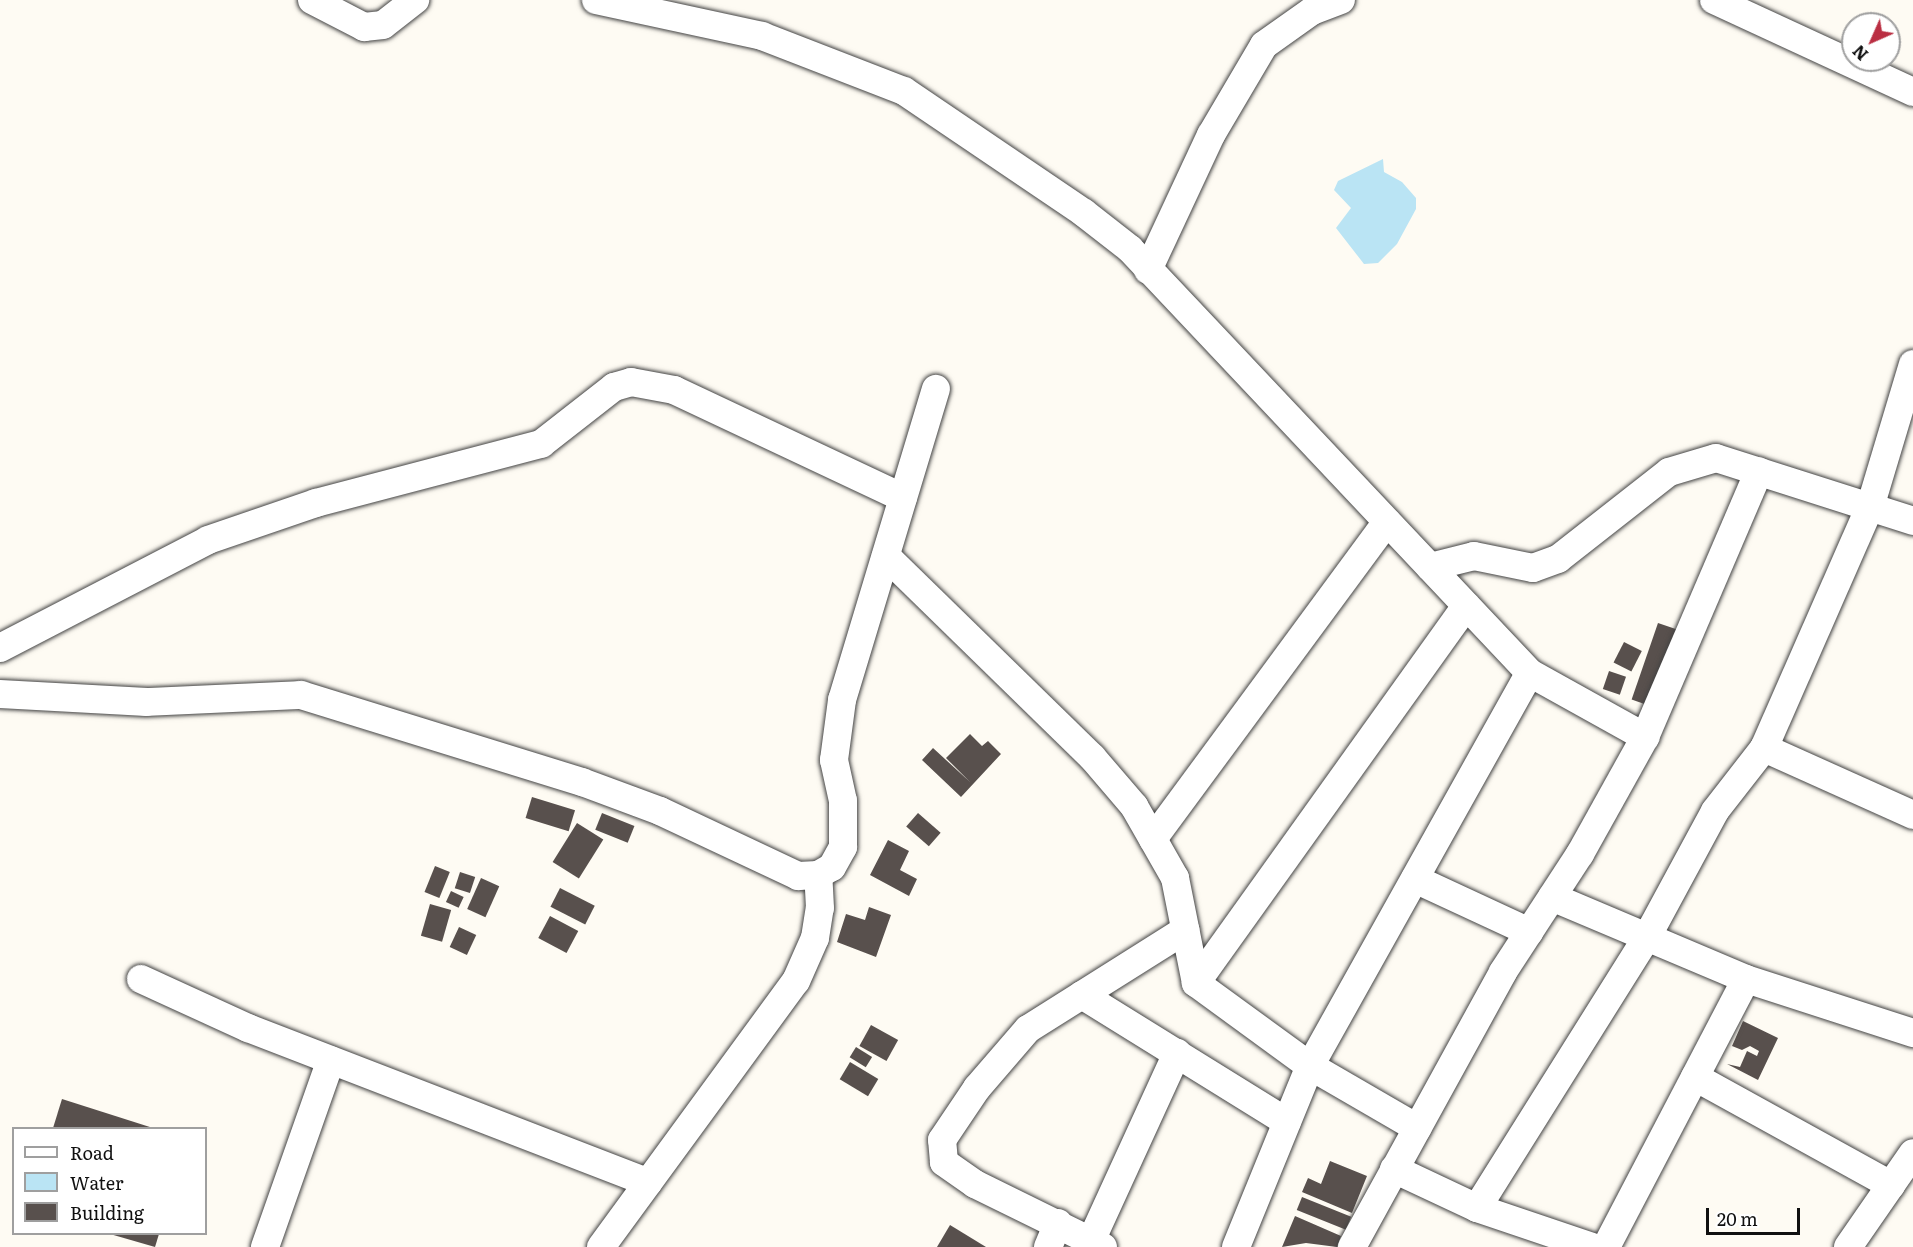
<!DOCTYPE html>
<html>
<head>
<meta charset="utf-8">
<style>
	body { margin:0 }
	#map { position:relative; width:1913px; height:1247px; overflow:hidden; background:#fefbf3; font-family:Literata,serif }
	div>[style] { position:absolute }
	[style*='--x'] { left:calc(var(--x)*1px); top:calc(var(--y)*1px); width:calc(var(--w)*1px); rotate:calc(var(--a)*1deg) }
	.water>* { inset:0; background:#bae4f4 }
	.building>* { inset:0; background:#58504d; transform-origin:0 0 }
	.roads { filter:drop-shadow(0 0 2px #434343) drop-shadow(0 0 2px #434343) }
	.street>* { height:28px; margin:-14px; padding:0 14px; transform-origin:14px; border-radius:14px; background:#fff }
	span { translate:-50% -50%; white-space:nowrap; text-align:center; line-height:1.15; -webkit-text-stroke:6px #fff; paint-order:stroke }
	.legend { position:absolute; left:12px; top:1127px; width:195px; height:108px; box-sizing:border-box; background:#fff; border:2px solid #9f9f9f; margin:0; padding:8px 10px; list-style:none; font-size:18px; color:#101010 }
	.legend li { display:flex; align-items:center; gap:12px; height:30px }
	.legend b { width:30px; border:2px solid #9f9f9f }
	.north { position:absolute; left:1841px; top:12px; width:60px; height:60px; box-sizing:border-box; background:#fff; border:2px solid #9f9f9f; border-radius:50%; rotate:225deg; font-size:16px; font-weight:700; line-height:24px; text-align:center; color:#101010 }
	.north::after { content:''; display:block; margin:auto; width:21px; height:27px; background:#ba2e42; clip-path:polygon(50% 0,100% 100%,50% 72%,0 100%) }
	.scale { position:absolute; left:1706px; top:1208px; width:94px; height:27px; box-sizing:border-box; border:3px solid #101010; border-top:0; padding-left:8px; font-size:18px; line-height:21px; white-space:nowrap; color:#101010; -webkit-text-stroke:4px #fff; paint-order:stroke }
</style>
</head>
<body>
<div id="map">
	<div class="water">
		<i style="clip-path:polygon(1383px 159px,1384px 172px,1402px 182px,1416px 198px,1416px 209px,1397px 244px,1378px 263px,1364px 264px,1336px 228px,1351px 208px,1334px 190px,1338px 181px)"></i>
	</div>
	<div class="building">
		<i style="left:1658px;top:623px;width:21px;height:81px;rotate:19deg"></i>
		<i style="left:1624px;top:642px;width:20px;height:23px;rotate:27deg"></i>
		<i style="left:1609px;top:671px;width:18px;height:19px;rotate:19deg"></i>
		<i style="clip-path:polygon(970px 734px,982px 746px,988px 741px,1001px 754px,961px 797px,922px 760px,933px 748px,970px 782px,946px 758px)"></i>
		<i style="left:532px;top:797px;width:45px;height:22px;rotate:17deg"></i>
		<i style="left:602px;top:813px;width:35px;height:18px;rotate:22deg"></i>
		<i style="left:918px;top:813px;width:30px;height:18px;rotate:41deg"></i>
		<i style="left:577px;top:823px;width:31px;height:46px;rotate:32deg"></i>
		<i style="clip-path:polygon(888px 840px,909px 851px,900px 870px,917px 879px,909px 896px,870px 875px)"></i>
		<i style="left:435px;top:866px;width:16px;height:28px;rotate:22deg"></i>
		<i style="left:460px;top:872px;width:16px;height:17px;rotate:18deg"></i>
		<i style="left:481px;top:878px;width:20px;height:34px;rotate:24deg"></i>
		<i style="left:560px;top:888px;width:39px;height:21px;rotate:27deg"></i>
		<i style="left:451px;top:891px;width:14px;height:12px;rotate:25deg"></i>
		<i style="left:430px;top:904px;width:22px;height:33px;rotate:16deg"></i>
		<i style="clip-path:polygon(869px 907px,891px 915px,876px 957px,837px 942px,846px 914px,865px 920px)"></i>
		<i style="left:550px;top:916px;width:32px;height:25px;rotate:28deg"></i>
		<i style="left:459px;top:927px;width:19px;height:22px;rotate:25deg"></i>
		<i style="clip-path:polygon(1743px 1021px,1778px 1038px,1758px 1080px,1727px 1064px,1740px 1067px,1747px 1051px,1757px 1056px,1759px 1051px,1750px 1046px,1742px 1050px,1732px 1046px)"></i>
		<i style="left:871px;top:1025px;width:31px;height:24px;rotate:29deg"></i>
		<i style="left:856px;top:1047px;width:19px;height:12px;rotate:32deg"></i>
		<i style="left:850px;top:1062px;width:33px;height:20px;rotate:31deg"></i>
		<i style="clip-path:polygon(62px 1099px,153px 1128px,53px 1128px)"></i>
		<i style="clip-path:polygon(1330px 1161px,1367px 1176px,1352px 1213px,1302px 1192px,1308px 1178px,1321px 1184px)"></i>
		<i style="left:1302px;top:1197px;width:53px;height:14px;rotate:22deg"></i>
		<i style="clip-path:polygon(1295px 1216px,1341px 1236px,1337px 1247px,1306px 1243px,1282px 1247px)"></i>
		<i style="clip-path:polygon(950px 1225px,986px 1247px,937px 1247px)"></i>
		<i style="clip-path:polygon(110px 1234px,159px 1234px,155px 1247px)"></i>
	</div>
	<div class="roads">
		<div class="street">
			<i style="--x:312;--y:0;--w:59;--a:27.4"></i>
			<i style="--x:364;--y:27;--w:19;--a:-6"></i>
			<i style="--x:383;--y:25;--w:41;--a:-38"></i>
			<i style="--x:596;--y:0;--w:170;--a:12.2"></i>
			<i style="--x:762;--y:36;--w:152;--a:21.2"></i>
			<i style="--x:904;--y:91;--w:217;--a:34.1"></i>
			<i style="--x:1084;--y:213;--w:58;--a:38"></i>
			<i style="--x:1130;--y:249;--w:583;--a:46.67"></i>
			<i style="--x:1530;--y:673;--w:132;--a:29.1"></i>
			<i style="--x:1714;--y:0;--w:219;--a:24.8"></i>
			<i style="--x:1148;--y:270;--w:149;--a:-65"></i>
			<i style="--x:1211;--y:135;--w:104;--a:-59.5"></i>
			<i style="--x:1264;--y:45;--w:59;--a:-35.3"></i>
			<i style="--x:1312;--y:11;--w:31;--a:-21"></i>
			<i style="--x:886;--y:556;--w:288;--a:44.3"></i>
			<i style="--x:1092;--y:757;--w:65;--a:49.4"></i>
			<i style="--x:1134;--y:806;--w:83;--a:60.3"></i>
			<i style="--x:1175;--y:878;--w:107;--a:78.7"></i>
			<i style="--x:1196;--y:983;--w:141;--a:36.1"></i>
			<i style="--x:1310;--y:1066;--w:124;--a:30.1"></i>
			<i style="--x:1430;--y:567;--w:45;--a:-14"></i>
			<i style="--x:1474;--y:556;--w:60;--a:11.5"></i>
			<i style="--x:1533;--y:568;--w:27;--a:-20"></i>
			<i style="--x:1558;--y:559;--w:141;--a:-38.1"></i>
			<i style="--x:1669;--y:472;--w:49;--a:-16.6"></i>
			<i style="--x:1716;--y:458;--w:207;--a:17.7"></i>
			<i style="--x:0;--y:648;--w:234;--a:-27.4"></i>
			<i style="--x:208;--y:540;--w:114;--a:-18.9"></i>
			<i style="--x:316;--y:503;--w:233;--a:-14.7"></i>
			<i style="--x:541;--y:444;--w:93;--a:-38"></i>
			<i style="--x:614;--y:387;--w:18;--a:-16"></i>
			<i style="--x:631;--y:382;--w:44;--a:10.5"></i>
			<i style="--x:674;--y:390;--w:253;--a:25.2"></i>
			<i style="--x:0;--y:694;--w:147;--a:3.1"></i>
			<i style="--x:147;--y:702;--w:154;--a:-2.6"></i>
			<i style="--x:301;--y:695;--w:294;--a:17.2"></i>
			<i style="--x:582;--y:782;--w:83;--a:20.4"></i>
			<i style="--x:660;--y:811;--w:153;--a:25.2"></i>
			<i style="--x:798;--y:876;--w:20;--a:-3"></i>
			<i style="--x:818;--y:875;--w:16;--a:-30"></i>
			<i style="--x:832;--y:867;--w:23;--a:-61"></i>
			<i style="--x:843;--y:847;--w:46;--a:-90"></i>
			<i style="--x:843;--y:801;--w:42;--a:-102.4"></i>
			<i style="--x:834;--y:760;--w:61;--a:-82.4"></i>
			<i style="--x:842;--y:700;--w:325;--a:-73.2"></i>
			<i style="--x:1764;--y:748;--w:163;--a:24.2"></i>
			<i style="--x:1153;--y:839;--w:394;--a:-53.6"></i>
			<i style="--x:1415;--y:879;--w:126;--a:24.9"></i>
			<i style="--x:1552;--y:897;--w:211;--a:22.9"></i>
			<i style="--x:1746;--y:979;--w:176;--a:17.9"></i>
			<i style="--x:141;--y:979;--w:118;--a:24.6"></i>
			<i style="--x:248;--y:1028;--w:429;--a:21.1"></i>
			<i style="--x:1196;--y:983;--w:464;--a:-54.4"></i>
			<i style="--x:1082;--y:995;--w:241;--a:31.8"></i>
			<i style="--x:1695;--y:1077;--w:224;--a:28.9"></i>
			<i style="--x:1394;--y:1169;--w:92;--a:25.2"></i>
			<i style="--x:1477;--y:1208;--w:121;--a:18.7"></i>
			<i style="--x:1477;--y:1208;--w:320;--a:-57.9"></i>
			<i style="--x:1647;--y:937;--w:143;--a:-61.6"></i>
			<i style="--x:1715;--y:811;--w:80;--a:-52.1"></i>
			<i style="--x:1764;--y:748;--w:266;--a:-66.3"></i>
			<i style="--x:1871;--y:504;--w:146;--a:-73.3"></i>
			<i style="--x:1091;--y:1241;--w:207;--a:-65.4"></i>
			<i style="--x:265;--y:1247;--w:198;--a:-70.6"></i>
			<i style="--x:601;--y:1247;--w:330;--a:-53.8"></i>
			<i style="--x:796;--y:981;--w:47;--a:-66.2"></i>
			<i style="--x:815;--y:938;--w:30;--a:-81"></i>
			<i style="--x:820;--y:908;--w:33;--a:-93"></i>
			<i style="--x:1048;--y:1247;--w:26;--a:-67"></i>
			<i style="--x:1103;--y:1247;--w:143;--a:-153.8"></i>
			<i style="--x:975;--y:1184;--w:38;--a:-145"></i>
			<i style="--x:944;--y:1162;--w:22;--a:-95"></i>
			<i style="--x:942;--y:1140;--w:63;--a:-56.1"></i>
			<i style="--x:977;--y:1088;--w:78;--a:-49.2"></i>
			<i style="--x:1028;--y:1029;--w:186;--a:-32.2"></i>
			<i style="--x:1236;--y:1247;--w:196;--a:-67.8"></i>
			<i style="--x:1310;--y:1066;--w:450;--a:-60.8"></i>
			<i style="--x:1352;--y:1247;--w:314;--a:-61.2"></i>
			<i style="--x:1503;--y:972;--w:141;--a:-56.9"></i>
			<i style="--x:1580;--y:854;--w:134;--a:-60.9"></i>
			<i style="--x:1645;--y:737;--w:289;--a:-66.8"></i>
			<i style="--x:1606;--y:1247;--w:302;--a:-62.4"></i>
			<i style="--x:1848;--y:1247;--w:114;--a:-55.3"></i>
		</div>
	</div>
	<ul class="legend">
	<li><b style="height:8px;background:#fff"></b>Road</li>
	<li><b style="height:16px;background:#bae4f4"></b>Water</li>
	<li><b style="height:16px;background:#58504d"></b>Building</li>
	</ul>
	<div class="north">N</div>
	<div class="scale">20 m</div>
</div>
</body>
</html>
